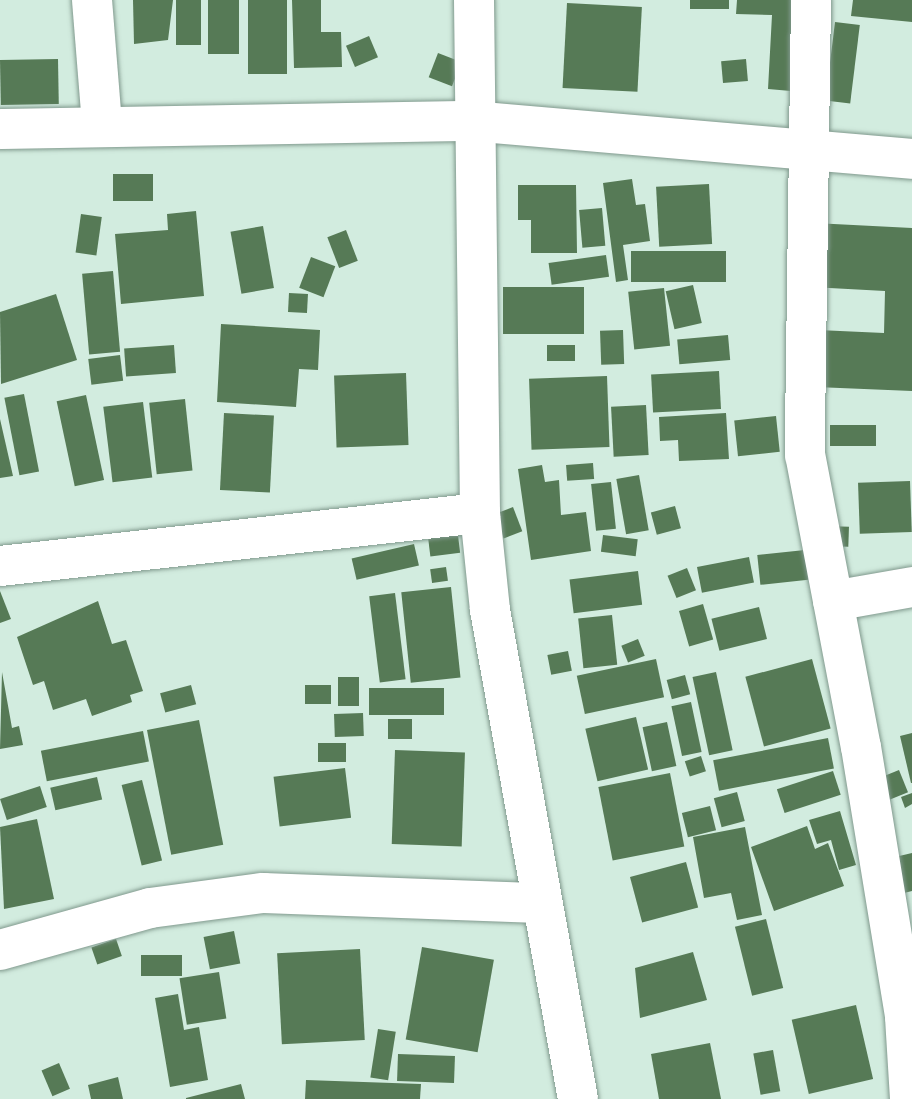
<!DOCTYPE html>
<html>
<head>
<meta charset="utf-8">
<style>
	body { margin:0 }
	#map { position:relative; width:912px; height:1099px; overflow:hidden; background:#d2ecdf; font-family:Poppins,sans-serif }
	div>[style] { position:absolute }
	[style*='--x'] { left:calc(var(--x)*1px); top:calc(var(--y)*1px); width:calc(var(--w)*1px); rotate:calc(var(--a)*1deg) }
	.building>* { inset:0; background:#567a56; transform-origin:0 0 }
	.roads { filter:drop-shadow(0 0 2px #80998d) drop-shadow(0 0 2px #80998d) }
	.minor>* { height:40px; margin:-20px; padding:0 20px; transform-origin:20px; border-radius:20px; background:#fff }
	span { translate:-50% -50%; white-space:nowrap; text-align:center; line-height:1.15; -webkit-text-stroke:6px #dffaec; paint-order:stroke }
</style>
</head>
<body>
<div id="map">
	<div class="building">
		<i style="clip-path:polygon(133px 0,173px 0,168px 40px,134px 44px)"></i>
		<i style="left:176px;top:0;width:25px;height:45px"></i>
		<i style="left:208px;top:0;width:31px;height:54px"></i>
		<i style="left:248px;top:0;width:39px;height:74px"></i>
		<i style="clip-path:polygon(292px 0,321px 0,321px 32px,341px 32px,342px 67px,294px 68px)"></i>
		<i style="left:690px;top:0;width:39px;height:9px"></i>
		<i style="clip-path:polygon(737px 0,796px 0,791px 91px,768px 89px,772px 15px,736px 14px)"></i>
		<i style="clip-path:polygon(853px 0,912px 0,912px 22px,851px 16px)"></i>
		<i style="left:567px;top:3px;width:75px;height:85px;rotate:3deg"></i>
		<i style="left:835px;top:22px;width:25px;height:79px;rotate:7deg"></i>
		<i style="left:369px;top:36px;width:23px;height:25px;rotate:67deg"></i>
		<i style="left:438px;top:53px;width:25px;height:26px;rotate:21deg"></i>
		<i style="left:58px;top:59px;width:45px;height:58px;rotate:89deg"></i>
		<i style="left:746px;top:59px;width:22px;height:25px;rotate:85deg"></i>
		<i style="left:113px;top:174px;width:40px;height:27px"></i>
		<i style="clip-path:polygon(632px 179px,636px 205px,645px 204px,650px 241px,623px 245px,628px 280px,616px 282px,603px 183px)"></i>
		<i style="left:709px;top:184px;width:60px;height:53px;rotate:87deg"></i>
		<i style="clip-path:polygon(518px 185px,576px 185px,577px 253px,531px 253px,531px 220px,518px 220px)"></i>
		<i style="left:602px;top:208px;width:38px;height:23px;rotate:85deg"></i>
		<i style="clip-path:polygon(196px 211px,204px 296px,121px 304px,115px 234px,168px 230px,167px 214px)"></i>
		<i style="left:81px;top:214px;width:21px;height:39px;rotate:8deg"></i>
		<i style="clip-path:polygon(814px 223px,912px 228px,912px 391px,816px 387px,818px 330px,884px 333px,885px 291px,811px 287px)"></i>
		<i style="left:263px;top:226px;width:63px;height:33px;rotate:80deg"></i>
		<i style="left:346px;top:230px;width:33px;height:20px;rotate:69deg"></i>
		<i style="left:631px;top:251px;width:95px;height:31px"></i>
		<i style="left:606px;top:255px;width:22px;height:58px;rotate:82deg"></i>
		<i style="left:311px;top:257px;width:26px;height:33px;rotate:21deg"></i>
		<i style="left:113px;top:271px;width:81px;height:31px;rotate:85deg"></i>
		<i style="left:693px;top:285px;width:39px;height:28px;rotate:77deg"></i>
		<i style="left:503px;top:287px;width:81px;height:47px"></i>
		<i style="left:664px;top:288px;width:58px;height:36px;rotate:84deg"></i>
		<i style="left:289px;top:293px;width:19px;height:19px;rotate:3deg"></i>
		<i style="clip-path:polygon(56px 294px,77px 360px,1px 384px,0 312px)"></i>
		<i style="clip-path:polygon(221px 324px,320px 330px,318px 370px,299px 369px,296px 407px,217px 402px)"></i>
		<i style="left:623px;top:330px;width:34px;height:23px;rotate:88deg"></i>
		<i style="left:728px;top:335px;width:25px;height:51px;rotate:85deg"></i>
		<i style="left:174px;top:345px;width:28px;height:50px;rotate:86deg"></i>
		<i style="left:547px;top:345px;width:28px;height:16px"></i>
		<i style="left:120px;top:355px;width:26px;height:32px;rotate:83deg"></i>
		<i style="left:719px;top:371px;width:38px;height:68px;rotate:87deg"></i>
		<i style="left:406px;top:373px;width:72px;height:72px;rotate:88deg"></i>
		<i style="left:607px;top:376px;width:71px;height:78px;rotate:88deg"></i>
		<i style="left:24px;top:394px;width:79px;height:20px;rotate:79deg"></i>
		<i style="left:86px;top:395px;width:87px;height:30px;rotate:78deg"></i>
		<i style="left:185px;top:399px;width:72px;height:36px;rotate:84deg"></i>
		<i style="left:143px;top:402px;width:76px;height:40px;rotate:83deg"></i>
		<i style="left:646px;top:405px;width:50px;height:35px;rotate:87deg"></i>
		<i style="left:224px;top:413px;width:50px;height:77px;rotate:3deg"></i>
		<i style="clip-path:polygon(726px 413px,729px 459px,679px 461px,678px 440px,660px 441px,659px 417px)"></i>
		<i style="left:776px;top:416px;width:36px;height:42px;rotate:84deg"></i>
		<i style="clip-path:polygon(0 419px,13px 476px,0 478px)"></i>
		<i style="left:876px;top:425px;width:21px;height:46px;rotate:90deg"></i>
		<i style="left:593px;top:463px;width:16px;height:27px;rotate:86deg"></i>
		<i style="clip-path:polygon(542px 465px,545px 482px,559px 480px,561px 515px,586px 512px,591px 551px,531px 560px,518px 469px)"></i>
		<i style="left:639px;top:475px;width:56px;height:23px;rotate:80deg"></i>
		<i style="left:910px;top:481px;width:51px;height:52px;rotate:88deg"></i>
		<i style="left:611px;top:482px;width:47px;height:20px;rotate:84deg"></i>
		<i style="left:675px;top:506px;width:23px;height:25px;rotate:75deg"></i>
		<i style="left:513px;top:507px;width:26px;height:20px;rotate:69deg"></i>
		<i style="left:826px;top:526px;width:23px;height:20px;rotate:2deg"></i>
		<i style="left:457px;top:527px;width:26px;height:30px;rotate:83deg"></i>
		<i style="left:603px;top:535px;width:35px;height:17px;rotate:7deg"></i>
		<i style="left:414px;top:544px;width:22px;height:64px;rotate:77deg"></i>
		<i style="left:805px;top:550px;width:30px;height:48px;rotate:84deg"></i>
		<i style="left:749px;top:557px;width:26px;height:53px;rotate:79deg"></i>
		<i style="left:446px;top:567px;width:14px;height:16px;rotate:82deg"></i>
		<i style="left:687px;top:568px;width:24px;height:21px;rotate:68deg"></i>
		<i style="left:638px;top:571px;width:34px;height:69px;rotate:83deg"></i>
		<i style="left:451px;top:587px;width:91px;height:50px;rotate:84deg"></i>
		<i style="clip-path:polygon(0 591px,11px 619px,0 623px)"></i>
		<i style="left:395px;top:593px;width:87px;height:26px;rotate:83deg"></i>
		<i style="clip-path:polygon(98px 601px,112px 644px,126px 640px,143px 691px,130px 695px,132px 702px,92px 716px,86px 699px,53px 710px,44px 681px,33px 685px,17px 637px)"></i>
		<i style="left:703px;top:604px;width:37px;height:25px;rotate:74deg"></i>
		<i style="left:759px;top:607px;width:33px;height:49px;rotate:76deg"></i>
		<i style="left:612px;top:615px;width:50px;height:34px;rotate:84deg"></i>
		<i style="left:638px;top:639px;width:18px;height:18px;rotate:68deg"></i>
		<i style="left:568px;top:651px;width:20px;height:21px;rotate:79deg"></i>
		<i style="left:656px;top:659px;width:39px;height:81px;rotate:78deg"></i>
		<i style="left:812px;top:659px;width:72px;height:69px;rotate:75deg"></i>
		<i style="clip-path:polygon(2px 672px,12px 728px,19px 726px,23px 745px,0 749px)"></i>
		<i style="left:716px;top:672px;width:80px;height:24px;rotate:78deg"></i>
		<i style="left:685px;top:675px;width:20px;height:19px;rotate:75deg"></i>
		<i style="left:338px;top:677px;width:21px;height:29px"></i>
		<i style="left:191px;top:685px;width:20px;height:32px;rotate:75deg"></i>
		<i style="left:305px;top:685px;width:26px;height:19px"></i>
		<i style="left:444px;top:688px;width:27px;height:75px;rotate:90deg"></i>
		<i style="left:691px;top:702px;width:51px;height:20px;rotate:78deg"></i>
		<i style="left:363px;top:713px;width:23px;height:29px;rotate:88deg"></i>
		<i style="left:636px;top:717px;width:54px;height:52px;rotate:77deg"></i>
		<i style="left:388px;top:719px;width:24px;height:20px"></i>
		<i style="left:199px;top:720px;width:127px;height:53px;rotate:79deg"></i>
		<i style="left:667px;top:722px;width:45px;height:25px;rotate:78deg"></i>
		<i style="left:143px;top:731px;width:31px;height:104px;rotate:79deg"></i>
		<i style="clip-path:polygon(912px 733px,912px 783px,911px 783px,900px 736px)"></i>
		<i style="left:828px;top:738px;width:31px;height:117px;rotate:79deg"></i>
		<i style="left:318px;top:743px;width:28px;height:19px"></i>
		<i style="left:395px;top:750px;width:70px;height:94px;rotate:2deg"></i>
		<i style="left:701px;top:756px;width:16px;height:17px;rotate:72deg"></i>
		<i style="left:345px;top:768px;width:50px;height:72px;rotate:83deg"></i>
		<i style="left:899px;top:770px;width:24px;height:22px;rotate:68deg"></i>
		<i style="left:833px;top:771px;width:25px;height:59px;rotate:72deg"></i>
		<i style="left:670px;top:773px;width:75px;height:73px;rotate:79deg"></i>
		<i style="left:97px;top:777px;width:23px;height:48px;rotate:77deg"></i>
		<i style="left:142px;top:780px;width:83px;height:21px;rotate:76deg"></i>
		<i style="left:40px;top:786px;width:22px;height:42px;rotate:72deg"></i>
		<i style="left:737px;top:792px;width:30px;height:24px;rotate:75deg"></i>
		<i style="clip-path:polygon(912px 793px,912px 804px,905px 808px,901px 797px)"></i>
		<i style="left:710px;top:806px;width:25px;height:29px;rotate:76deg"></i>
		<i style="clip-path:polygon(840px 811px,856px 865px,839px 870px,831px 840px,817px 844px,809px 820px)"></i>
		<i style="clip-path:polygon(37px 819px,54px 899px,4px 909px,0 827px)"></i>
		<i style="clip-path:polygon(807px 826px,815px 849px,828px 843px,844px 886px,774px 911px,751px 847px)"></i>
		<i style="clip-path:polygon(745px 827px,762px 915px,737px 920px,731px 893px,704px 898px,693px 837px)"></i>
		<i style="clip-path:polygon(912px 853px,912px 891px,904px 893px,895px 857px)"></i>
		<i style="left:686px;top:862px;width:47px;height:58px;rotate:75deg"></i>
		<i style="left:766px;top:919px;width:71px;height:32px;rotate:76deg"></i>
		<i style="left:234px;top:931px;width:33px;height:31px;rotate:79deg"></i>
		<i style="left:116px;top:939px;width:18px;height:26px;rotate:71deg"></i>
		<i style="left:422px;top:947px;width:73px;height:94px;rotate:10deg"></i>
		<i style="left:360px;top:949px;width:91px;height:83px;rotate:87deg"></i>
		<i style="clip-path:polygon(693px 952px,707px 1000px,640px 1018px,635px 968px)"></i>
		<i style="left:141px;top:955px;width:41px;height:21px"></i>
		<i style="left:219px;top:972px;width:47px;height:40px;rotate:81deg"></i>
		<i style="clip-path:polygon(178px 994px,184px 1030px,199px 1027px,208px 1080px,170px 1087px,155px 998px)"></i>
		<i style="left:856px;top:1005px;width:76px;height:66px;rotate:77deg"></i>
		<i style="left:378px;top:1029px;width:18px;height:49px;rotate:9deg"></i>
		<i style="clip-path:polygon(710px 1043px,721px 1099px,659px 1099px,651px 1054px)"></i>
		<i style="left:773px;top:1050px;width:42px;height:20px;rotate:80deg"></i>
		<i style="left:398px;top:1054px;width:57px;height:27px;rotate:2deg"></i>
		<i style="left:59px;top:1063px;width:28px;height:19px;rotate:67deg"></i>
		<i style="clip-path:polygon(118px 1077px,123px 1099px,91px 1099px,88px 1085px)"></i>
		<i style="clip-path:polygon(306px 1080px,421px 1084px,420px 1099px,305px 1099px)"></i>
		<i style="clip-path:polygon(241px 1084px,245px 1099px,186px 1099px,186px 1098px)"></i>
	</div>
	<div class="roads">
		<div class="minor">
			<i style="--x:92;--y:0;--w:124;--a:85.4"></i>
			<i style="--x:474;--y:0;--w:513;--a:89.33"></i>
			<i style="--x:480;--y:513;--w:98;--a:84.1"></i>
			<i style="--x:490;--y:610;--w:497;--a:79.8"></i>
			<i style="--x:811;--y:0;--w:454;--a:90.8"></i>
			<i style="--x:805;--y:454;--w:298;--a:79.2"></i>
			<i style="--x:861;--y:747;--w:274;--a:80.7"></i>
			<i style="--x:905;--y:1017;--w:82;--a:86.5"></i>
			<i style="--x:0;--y:129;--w:470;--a:-1"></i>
			<i style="--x:470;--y:121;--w:444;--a:4.9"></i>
			<i style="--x:0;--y:566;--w:483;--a:-6.3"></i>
			<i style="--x:833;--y:601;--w:80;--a:-10"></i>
			<i style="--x:0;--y:950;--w:156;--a:-15.6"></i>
			<i style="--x:150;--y:908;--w:114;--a:-7.6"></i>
			<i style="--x:263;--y:893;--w:277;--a:2.1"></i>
		</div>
	</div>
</div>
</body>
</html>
